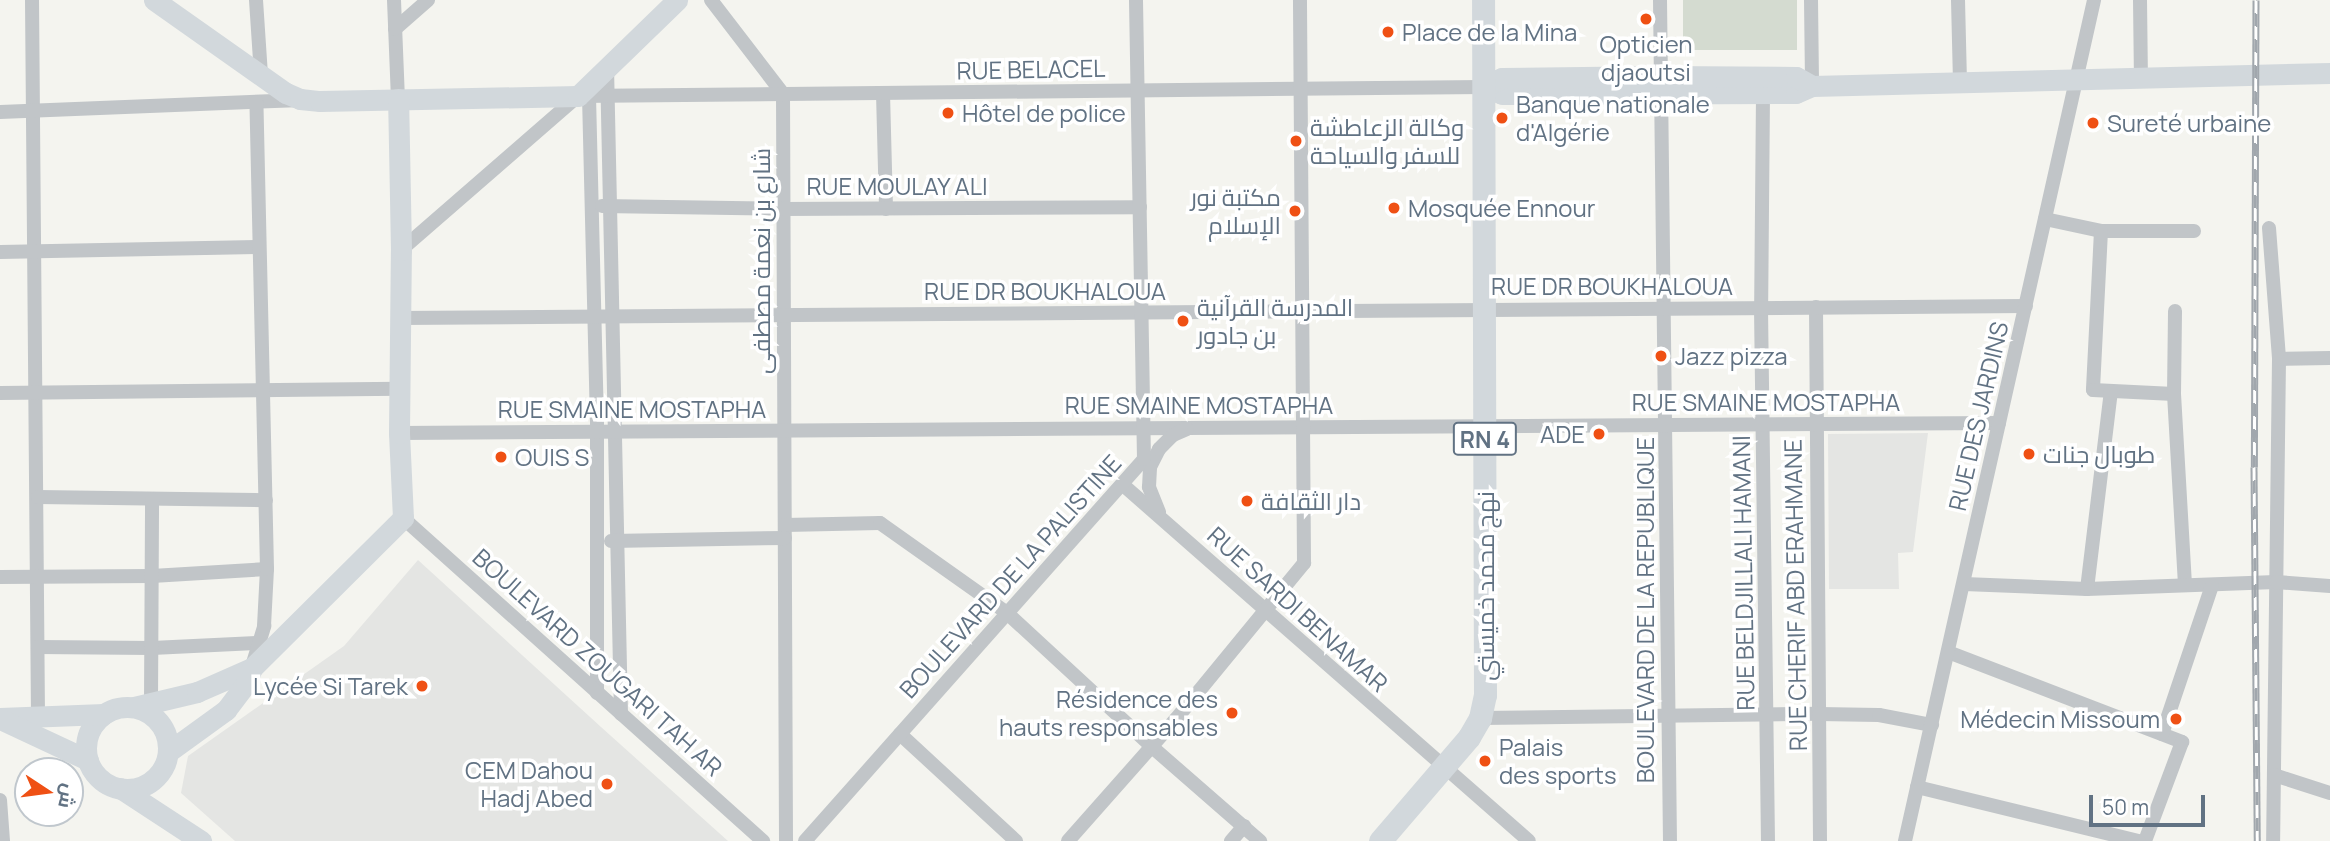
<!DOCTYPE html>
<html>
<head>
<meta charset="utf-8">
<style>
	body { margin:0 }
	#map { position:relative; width:2330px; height:841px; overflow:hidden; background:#f4f4ef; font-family:Manrope,Cairo,sans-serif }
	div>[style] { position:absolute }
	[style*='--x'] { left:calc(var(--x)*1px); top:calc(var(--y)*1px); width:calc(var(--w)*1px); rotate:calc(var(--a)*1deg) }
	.built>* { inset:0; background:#e4e5e3 }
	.green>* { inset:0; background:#d4dbd0; transform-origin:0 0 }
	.street>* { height:14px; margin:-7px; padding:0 7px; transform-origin:7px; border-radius:7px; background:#c1c5c8 }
	.secondary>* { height:21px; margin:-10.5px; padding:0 10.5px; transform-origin:10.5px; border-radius:10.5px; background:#d2d8dc }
	.secondary>.ring { margin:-10.5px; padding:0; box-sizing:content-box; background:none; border:21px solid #d2d8dc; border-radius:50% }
	.primary>* { height:23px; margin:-11.5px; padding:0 11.5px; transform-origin:11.5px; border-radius:11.5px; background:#d2d8dc }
	.rail>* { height:7px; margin-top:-3.5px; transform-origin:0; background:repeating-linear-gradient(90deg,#fff 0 13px,#a1a7ad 0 26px); box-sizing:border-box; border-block:2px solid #a1a7ad }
	.dots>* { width:19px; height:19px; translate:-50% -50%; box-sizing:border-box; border:4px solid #fff; border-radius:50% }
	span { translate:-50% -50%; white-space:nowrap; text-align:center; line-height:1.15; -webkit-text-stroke:7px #fff; paint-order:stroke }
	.shield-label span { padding:2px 5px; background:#fff; border:2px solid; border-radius:5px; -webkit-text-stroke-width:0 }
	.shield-label { font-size:23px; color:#617283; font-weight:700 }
	.poi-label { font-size:24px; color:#617283 }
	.left { translate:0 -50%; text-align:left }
	.right { translate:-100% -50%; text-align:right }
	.street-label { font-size:24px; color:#617283 }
	.north { position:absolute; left:14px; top:757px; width:70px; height:70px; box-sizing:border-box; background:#fff; border:2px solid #c0c7cd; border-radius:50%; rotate:103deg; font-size:19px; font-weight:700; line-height:28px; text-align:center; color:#617283 }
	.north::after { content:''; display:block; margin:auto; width:24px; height:32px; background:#ef5014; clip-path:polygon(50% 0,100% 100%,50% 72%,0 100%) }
	.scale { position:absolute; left:2089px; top:795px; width:116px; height:32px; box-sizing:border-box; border:4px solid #617283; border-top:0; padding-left:9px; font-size:21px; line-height:24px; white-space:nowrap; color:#617283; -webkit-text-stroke:5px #fff; paint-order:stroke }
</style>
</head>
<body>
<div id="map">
	<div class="built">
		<i style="clip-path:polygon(1928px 433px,1913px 552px,1898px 553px,1899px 589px,1829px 589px,1828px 434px)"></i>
		<i style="clip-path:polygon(418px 560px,601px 727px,728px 841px,235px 841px,181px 793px,188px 756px,344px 646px)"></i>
	</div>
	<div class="green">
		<i style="left:1683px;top:0;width:114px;height:50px"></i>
	</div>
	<div class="street">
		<i style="--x:32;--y:0;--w:714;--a:89.52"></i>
		<i style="--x:256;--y:0;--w:75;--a:86.2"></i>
		<i style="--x:394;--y:0;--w:99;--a:87.7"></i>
		<i style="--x:711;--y:0;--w:118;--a:52.5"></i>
		<i style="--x:783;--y:94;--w:747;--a:89.77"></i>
		<i style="--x:1660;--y:0;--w:841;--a:89.32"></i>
		<i style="--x:1811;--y:0;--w:86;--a:89.3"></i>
		<i style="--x:1958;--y:0;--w:83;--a:88.6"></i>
		<i style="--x:2140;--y:0;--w:80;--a:89.3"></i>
		<i style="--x:395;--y:29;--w:44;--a:-41.3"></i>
		<i style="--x:607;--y:67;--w:647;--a:88.76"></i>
		<i style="--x:883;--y:93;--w:116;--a:88.5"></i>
		<i style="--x:1763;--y:94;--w:214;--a:90.5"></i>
		<i style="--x:1761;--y:308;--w:533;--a:89.25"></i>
		<i style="--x:589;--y:96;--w:335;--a:88.6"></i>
		<i style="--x:597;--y:431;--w:262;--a:90"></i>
		<i style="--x:0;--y:112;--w:295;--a:-2.3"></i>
		<i style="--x:602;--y:206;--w:181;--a:0.9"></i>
		<i style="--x:783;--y:209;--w:357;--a:-0.3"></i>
		<i style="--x:2045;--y:219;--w:57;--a:12.1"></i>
		<i style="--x:2101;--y:231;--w:93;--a:0"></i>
		<i style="--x:2269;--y:228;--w:131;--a:85.6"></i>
		<i style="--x:2279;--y:359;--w:482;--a:90.7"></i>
		<i style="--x:2101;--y:231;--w:159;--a:92.9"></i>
		<i style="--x:2093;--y:390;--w:81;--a:2.8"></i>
		<i style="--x:2174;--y:394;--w:190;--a:86.7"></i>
		<i style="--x:401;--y:250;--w:235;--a:-41"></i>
		<i style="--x:578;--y:96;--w:906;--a:-0.57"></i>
		<i style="--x:0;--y:252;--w:259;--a:-1.1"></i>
		<i style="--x:1816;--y:307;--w:534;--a:89.57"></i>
		<i style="--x:400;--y:318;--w:1626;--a:-0.42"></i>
		<i style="--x:2279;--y:359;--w:51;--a:-1.1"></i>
		<i style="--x:0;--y:393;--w:400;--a:-0.6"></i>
		<i style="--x:2174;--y:394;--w:83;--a:-89.3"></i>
		<i style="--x:399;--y:433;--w:1600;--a:-0.36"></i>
		<i style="--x:1122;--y:484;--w:541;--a:41.26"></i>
		<i style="--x:38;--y:497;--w:228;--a:0.8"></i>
		<i style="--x:1159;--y:512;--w:27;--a:-112"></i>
		<i style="--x:1149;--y:487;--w:20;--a:-87"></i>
		<i style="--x:1150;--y:467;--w:20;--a:-63"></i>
		<i style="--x:1159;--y:449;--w:20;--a:-45"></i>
		<i style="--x:1173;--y:435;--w:15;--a:-23"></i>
		<i style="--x:403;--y:518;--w:484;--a:41.9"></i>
		<i style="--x:785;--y:525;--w:95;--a:-1.2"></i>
		<i style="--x:880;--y:523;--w:156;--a:35.3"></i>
		<i style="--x:1007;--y:613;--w:196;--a:42.7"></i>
		<i style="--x:1151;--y:746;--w:145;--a:41.1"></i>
		<i style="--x:611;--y:541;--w:174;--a:-1"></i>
		<i style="--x:0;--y:577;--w:152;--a:-0.4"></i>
		<i style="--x:152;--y:576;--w:115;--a:-3.5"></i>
		<i style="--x:1964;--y:584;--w:123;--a:2.3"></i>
		<i style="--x:2087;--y:589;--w:189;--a:-2.1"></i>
		<i style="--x:2276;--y:582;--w:54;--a:4.2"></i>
		<i style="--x:2087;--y:589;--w:199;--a:-83.1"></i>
		<i style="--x:38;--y:647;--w:114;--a:0.5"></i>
		<i style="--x:152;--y:648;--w:107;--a:-2.7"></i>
		<i style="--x:1948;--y:652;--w:251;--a:21"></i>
		<i style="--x:2182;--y:742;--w:106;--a:110.5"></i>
		<i style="--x:253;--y:663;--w:39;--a:-73"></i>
		<i style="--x:264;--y:626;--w:57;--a:-87"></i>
		<i style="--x:267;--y:569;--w:467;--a:-91.3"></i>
		<i style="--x:151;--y:703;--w:204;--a:-89.7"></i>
		<i style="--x:1480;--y:718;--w:339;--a:-0.7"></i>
		<i style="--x:1819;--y:714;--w:60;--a:1"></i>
		<i style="--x:1879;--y:715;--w:54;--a:10.7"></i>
		<i style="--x:900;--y:734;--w:158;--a:42.7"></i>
		<i style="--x:2162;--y:734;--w:157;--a:-71.4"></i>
		<i style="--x:2274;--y:775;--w:59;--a:17.8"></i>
		<i style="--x:1917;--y:787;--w:228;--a:13.7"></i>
		<i style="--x:0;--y:800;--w:41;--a:85.8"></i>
		<i style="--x:805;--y:841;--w:511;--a:-48.41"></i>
		<i style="--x:1144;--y:459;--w:459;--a:-91"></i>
		<i style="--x:1068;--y:841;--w:163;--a:-48.5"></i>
		<i style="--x:1176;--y:719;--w:202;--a:-50.6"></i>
		<i style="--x:1304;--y:563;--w:563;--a:-90.41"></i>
		<i style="--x:1231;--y:841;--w:20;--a:-49"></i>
		<i style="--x:1905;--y:841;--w:862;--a:-77.33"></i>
	</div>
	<div class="secondary">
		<i style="--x:154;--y:0;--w:161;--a:35.2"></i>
		<i style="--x:286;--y:93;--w:15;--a:23"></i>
		<i style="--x:300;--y:99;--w:20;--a:6"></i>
		<i style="--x:320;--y:101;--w:258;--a:-1.1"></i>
		<i style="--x:578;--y:96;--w:138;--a:-44.1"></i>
		<i style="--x:1484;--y:87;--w:19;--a:21"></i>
		<i style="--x:1502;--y:94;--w:294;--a:-0.2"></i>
		<i style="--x:1796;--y:93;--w:17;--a:-24"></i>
		<i style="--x:1812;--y:86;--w:518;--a:-1.44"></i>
		<i style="--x:1484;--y:87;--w:20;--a:-27"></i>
		<i style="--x:1502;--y:78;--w:160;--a:-0.7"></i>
		<i style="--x:1662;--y:76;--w:134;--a:0.4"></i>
		<i style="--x:1796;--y:77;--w:18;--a:29"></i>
		<i style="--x:134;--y:707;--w:65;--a:-13.4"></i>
		<i style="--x:197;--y:692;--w:60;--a:-23.6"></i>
		<i style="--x:252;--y:668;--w:213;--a:-44.8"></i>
		<i style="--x:403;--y:518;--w:85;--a:-92.7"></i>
		<i style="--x:399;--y:433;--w:183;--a:-89.4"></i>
		<i style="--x:401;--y:250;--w:151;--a:-91.1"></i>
		<i class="ring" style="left:86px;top:707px;width:61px;height:61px"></i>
		<i style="--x:0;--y:718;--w:104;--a:-2.2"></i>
		<i style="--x:0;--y:719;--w:97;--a:25"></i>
		<i style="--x:168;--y:752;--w:72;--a:-35.9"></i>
		<i style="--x:226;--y:710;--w:34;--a:-53"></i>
		<i style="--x:246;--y:683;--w:16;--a:-68"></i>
		<i style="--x:120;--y:788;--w:97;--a:33.2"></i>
	</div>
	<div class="primary">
		<i style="--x:1380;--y:841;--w:137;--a:-49.4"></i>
		<i style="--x:1469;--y:737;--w:22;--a:-60"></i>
		<i style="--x:1480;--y:718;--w:24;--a:-78"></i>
		<i style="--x:1485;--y:695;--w:695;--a:-90.16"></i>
	</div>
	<div class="rail">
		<i style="--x:2256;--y:0;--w:467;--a:90.2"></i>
		<i style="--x:2254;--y:467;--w:374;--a:89.5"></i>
	</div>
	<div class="dots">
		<i style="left:1646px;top:19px;background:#ef5014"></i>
		<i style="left:1388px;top:32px;background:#ef5014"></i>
		<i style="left:948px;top:113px;background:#ef5014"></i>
		<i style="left:1502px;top:118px;background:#ef5014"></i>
		<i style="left:2093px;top:123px;background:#ef5014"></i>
		<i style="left:1296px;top:141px;background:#ef5014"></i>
		<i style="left:1394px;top:208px;background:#ef5014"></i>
		<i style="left:1295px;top:211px;background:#ef5014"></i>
		<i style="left:1183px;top:321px;background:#ef5014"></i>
		<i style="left:1661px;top:356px;background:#ef5014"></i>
		<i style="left:1599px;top:434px;background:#ef5014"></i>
		<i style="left:2029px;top:454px;background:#ef5014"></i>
		<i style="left:501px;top:457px;background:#ef5014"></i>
		<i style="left:1247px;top:501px;background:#ef5014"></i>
		<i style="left:422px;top:686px;background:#ef5014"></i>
		<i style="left:1232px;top:713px;background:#ef5014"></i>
		<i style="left:2176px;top:719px;background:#ef5014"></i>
		<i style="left:1485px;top:761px;background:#ef5014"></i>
		<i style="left:607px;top:784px;background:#ef5014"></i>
	</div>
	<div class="shield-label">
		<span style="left:1485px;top:439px">RN 4</span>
	</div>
	<div class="poi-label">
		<span class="left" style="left:1402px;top:32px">Place de la Mina</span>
		<span style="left:1646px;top:58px">Opticien<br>djaoutsi</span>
		<span class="left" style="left:1516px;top:118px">Banque nationale<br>d'Algérie</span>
		<span class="left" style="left:962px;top:113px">Hôtel de police</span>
		<span class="left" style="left:2107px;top:123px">Sureté urbaine</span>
		<span class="left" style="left:1310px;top:141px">وكالة الزعاطشة<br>للسفر والسياحة</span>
		<span class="right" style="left:1281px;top:211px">مكتبة نور<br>الإسلام</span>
		<span class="left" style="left:1408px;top:208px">Mosquée Ennour</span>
		<span class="left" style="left:1197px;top:321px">المدرسة القرآنية<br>بن جادور</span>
		<span class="left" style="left:1675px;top:356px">Jazz pizza</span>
		<span class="right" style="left:1585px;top:434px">ADE</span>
		<span class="left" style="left:2043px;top:454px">طوبال جنات</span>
		<span class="left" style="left:515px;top:457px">OUIS S</span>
		<span class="left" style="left:1261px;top:501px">دار الثقافة</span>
		<span class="right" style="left:408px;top:686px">Lycée Si Tarek</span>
		<span class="right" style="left:1218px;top:713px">Résidence des<br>hauts responsables</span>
		<span class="right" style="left:2160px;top:719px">Médecin Missoum</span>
		<span class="left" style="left:1499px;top:761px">Palais<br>des sports</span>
		<span class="right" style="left:593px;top:784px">CEM Dahou<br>Hadj Abed</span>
	</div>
	<div class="street-label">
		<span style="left:1031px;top:69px;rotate:-1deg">RUE BELACEL</span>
		<span style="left:897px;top:186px">RUE MOULAY ALI</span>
		<span style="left:761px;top:261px;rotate:-90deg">شارع بن نعمة مصطفى</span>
		<span style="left:1612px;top:286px">RUE DR BOUKHALOUA</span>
		<span style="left:1045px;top:291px">RUE DR BOUKHALOUA</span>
		<span style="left:1766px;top:402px">RUE SMAINE MOSTAPHA</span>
		<span style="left:1199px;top:405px">RUE SMAINE MOSTAPHA</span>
		<span style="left:632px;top:409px">RUE SMAINE MOSTAPHA</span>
		<span style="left:1978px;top:416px;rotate:-77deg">RUE DES JARDINS</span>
		<span style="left:1743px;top:573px;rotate:-91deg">RUE BELDJILLALI HAMANI</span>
		<span style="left:1010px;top:576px;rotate:-48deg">BOULEVARD DE LA PALISTINE</span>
		<span style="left:1485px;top:586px;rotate:-90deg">نهج محمد خميستي</span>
		<span style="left:1795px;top:595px;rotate:-91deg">RUE CHERIF ABD ERAHMANE</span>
		<span style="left:1298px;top:609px;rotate:42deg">RUE SARDI BENAMAR</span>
		<span style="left:1645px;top:610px;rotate:-90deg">BOULEVARD DE LA REPUBLIQUE</span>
		<span style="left:598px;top:662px;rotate:42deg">BOULEVARD ZOUGARI TAH AR</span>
	</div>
	<div class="north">ش</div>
	<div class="scale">50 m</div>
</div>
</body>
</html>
